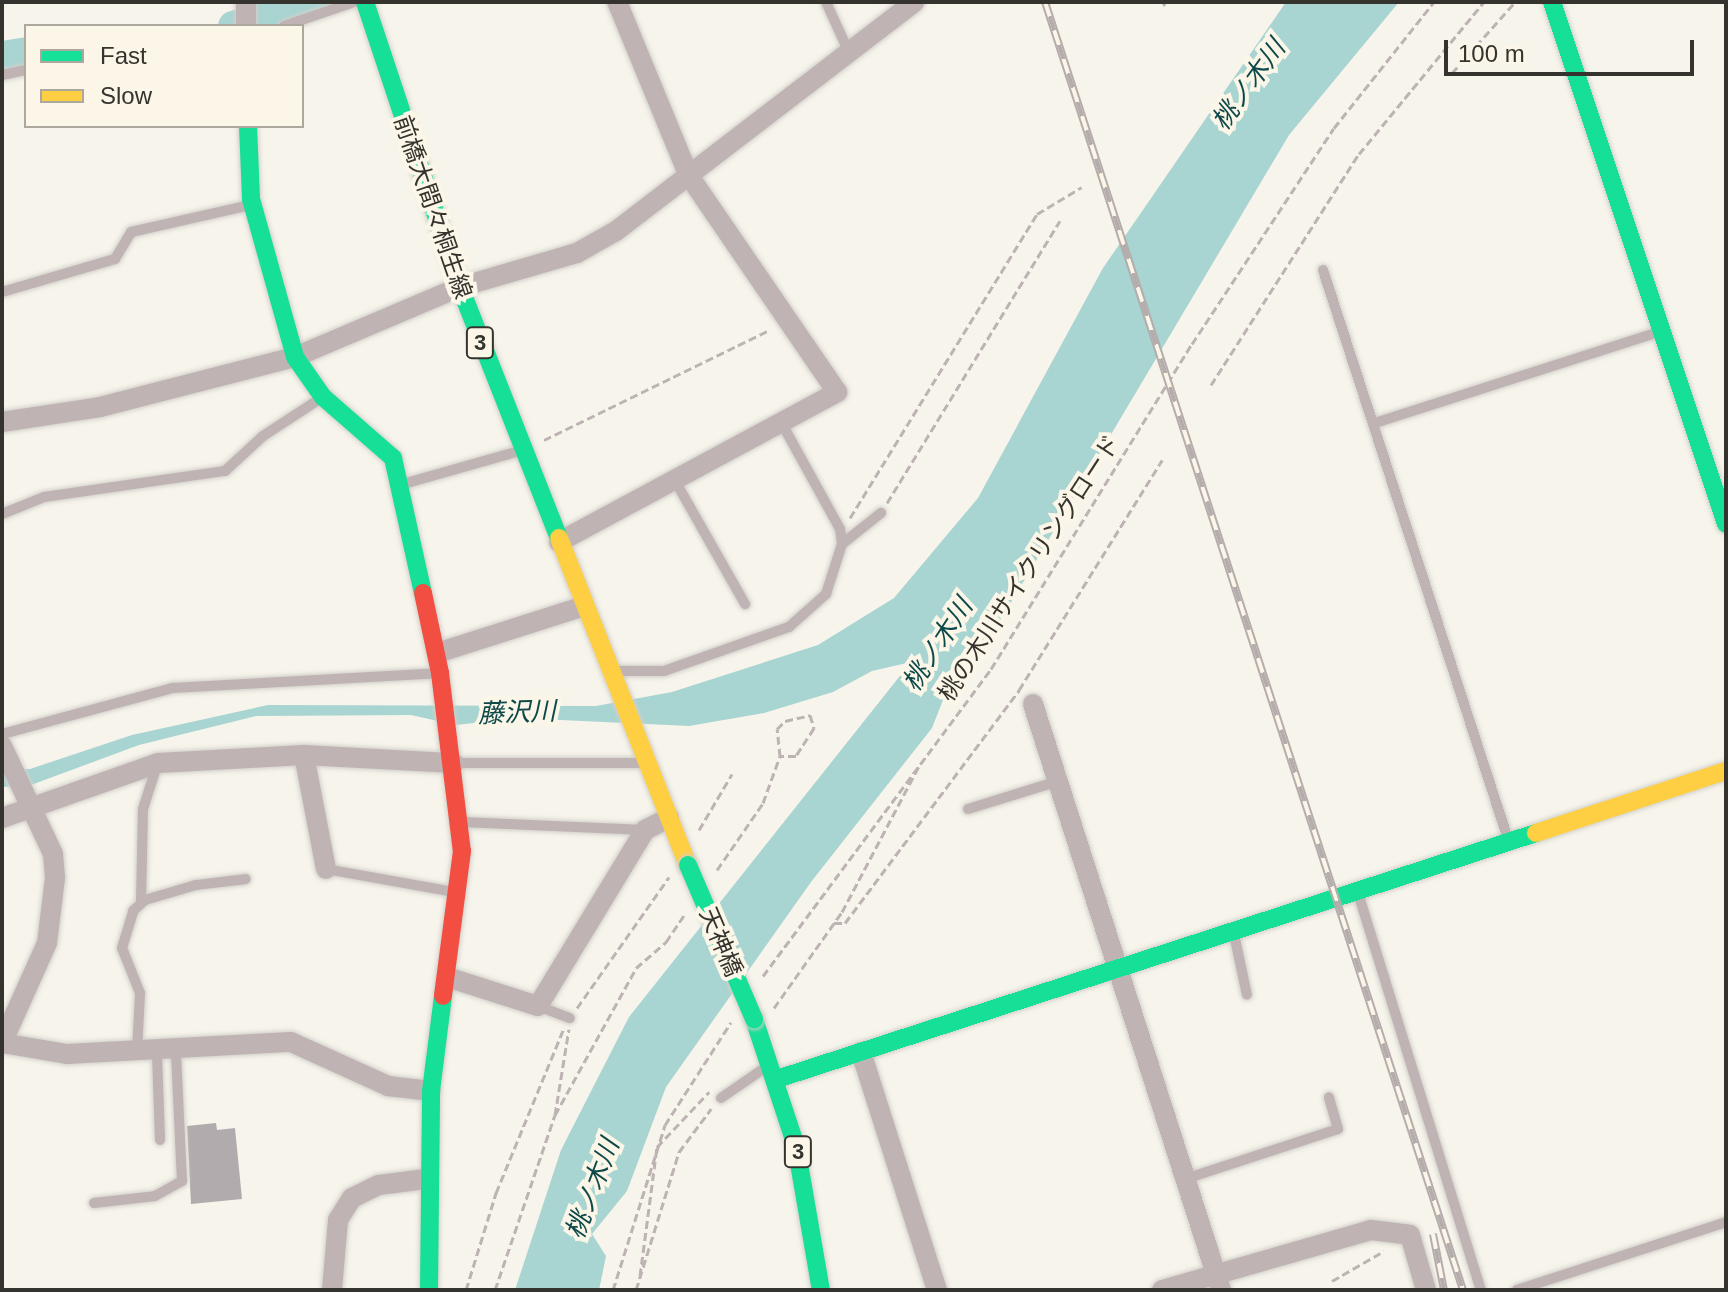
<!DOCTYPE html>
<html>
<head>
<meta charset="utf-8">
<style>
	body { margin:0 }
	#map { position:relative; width:1728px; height:1292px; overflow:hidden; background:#f6f4eb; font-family:Helvetica,"Noto Sans JP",sans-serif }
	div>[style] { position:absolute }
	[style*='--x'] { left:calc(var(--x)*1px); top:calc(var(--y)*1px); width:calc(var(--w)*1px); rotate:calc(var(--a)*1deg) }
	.water>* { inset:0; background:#a8d4d2 }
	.river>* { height:30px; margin:-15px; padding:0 15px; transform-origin:15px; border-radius:15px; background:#a8d4d2 }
	.building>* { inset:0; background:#b2abae }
	.path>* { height:3px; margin-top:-1.5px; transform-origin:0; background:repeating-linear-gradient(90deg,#bdb3b3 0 8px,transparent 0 12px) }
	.roads { filter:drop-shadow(0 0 2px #d2d0ca) drop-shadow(0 0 2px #d2d0ca) }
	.lane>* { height:10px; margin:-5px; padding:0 5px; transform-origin:5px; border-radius:5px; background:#c0b3b4 }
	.street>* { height:20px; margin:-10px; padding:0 10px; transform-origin:10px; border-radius:10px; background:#c0b3b4 }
	.fast>* { height:18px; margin:-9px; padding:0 9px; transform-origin:9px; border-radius:9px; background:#16e098 }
	.slow>* { height:18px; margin:-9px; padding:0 9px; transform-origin:9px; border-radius:9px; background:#ffcf43 }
	.jam>* { height:18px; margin:-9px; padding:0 9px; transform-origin:9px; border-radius:9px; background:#f24e42 }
	.rail>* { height:8px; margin-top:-4px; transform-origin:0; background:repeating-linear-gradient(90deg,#fbf6e7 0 15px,#b5adab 0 30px); box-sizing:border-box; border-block:2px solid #b5adab }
	.bridges { filter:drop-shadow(0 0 2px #d2d0ca) drop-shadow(0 0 2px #d2d0ca) }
	.fast-bridge>* { height:18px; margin:-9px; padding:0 9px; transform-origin:9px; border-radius:9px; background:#16e098 }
	span { translate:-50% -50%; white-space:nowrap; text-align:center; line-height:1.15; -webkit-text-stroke:8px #fbf6e7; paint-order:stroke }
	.shield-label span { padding:2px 6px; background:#fbf6e7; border:2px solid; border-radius:6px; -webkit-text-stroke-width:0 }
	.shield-label { font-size:22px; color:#35332e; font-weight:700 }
	.street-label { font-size:24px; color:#35332e }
	.water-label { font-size:26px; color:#0e494a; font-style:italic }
	.frame { position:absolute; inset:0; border:4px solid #35332e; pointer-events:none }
	.legend { position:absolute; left:24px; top:24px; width:280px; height:104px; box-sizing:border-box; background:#fbf6e7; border:2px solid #aca89d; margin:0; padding:10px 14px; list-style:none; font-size:24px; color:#35332e }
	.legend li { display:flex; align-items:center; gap:16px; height:40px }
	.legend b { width:40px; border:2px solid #aca89d }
	.scale { position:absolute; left:1444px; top:40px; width:250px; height:36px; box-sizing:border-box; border:4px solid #35332e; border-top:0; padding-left:10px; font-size:24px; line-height:28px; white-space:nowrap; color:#35332e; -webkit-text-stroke:6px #fbf6e7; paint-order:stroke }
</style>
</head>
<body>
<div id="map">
	<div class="water">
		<i style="clip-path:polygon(1286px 2px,1399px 2px,1289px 135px,987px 643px,950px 682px,932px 728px,811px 882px,666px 1087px,627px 1191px,592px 1234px,606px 1256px,599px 1290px,515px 1290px,561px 1150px,629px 1017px,911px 662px,872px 671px,833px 692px,764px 713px,689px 726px,518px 718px,456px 725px,411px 715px,256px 716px,139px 745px,31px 785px,2px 787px,2px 770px,30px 769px,132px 735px,268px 705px,596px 706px,672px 692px,818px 645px,894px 598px,978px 498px,1103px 268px)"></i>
	</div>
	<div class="river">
		<i style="--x:233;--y:26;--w:89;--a:-15.6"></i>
		<i style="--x:2;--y:56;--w:24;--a:-9"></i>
	</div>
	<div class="building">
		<i style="clip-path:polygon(216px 1123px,217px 1130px,235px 1128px,242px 1199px,191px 1204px,187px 1126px)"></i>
	</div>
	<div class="path">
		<i style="--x:1163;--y:2;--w:4;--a:63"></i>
		<i style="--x:1452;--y:73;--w:95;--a:-48.4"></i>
		<i style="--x:1211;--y:385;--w:274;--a:-57.4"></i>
		<i style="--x:1359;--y:154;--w:197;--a:-50.6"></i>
		<i style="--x:544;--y:440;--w:251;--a:-26"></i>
		<i style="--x:887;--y:503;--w:331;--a:-58.5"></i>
		<i style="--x:850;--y:518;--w:357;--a:-58.4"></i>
		<i style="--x:1037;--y:214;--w:52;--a:-31"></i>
		<i style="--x:699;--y:830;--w:65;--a:-59.5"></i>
		<i style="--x:717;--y:870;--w:81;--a:-55.5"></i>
		<i style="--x:763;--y:803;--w:50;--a:-70.1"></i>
		<i style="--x:780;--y:756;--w:27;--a:-96"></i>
		<i style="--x:777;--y:729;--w:11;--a:-45"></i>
		<i style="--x:785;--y:721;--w:26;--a:-13"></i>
		<i style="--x:810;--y:715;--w:14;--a:73"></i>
		<i style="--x:814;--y:728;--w:33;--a:123"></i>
		<i style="--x:796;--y:756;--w:16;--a:180"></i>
		<i style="--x:834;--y:923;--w:11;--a:0"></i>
		<i style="--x:845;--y:923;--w:291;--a:-53.2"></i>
		<i style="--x:1019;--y:690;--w:271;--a:-58.1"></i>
		<i style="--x:763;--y:976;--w:382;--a:-53.4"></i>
		<i style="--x:991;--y:669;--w:382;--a:-58.3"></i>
		<i style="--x:1192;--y:344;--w:258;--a:-56.7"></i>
		<i style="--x:1334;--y:128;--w:161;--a:-51.6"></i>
		<i style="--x:577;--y:1008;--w:160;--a:-54.9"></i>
		<i style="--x:774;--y:1008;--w:118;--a:-54.7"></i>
		<i style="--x:842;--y:912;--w:167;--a:-62.2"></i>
		<i style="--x:555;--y:1115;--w:168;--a:-61.1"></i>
		<i style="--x:636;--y:968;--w:40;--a:-41"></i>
		<i style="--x:666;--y:942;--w:32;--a:-56"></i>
		<i style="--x:640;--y:1276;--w:130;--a:-82.5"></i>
		<i style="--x:657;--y:1147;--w:76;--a:-46.6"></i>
		<i style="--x:1332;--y:1281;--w:60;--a:-30"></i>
		<i style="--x:466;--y:1290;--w:102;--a:-72.8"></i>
		<i style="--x:496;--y:1193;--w:178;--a:-67.6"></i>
		<i style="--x:495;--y:1290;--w:185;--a:-71.1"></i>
		<i style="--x:555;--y:1115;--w:87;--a:-80.8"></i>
		<i style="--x:613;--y:1290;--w:173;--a:-72.5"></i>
		<i style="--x:665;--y:1125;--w:122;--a:-57.3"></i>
		<i style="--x:636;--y:1290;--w:145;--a:-72.7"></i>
		<i style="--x:679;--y:1152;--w:54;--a:-53.3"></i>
	</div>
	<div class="roads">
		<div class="lane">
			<i style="--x:826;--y:2;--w:51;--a:65.5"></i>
			<i style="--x:284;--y:26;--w:74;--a:-18.9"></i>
			<i style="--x:2;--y:75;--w:25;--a:-12"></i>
			<i style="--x:1323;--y:270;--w:598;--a:71.99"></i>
			<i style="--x:2;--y:292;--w:118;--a:-16.3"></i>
			<i style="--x:115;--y:259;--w:31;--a:-59"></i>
			<i style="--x:131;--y:232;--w:123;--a:-12.7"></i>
			<i style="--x:781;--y:422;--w:122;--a:61.1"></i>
			<i style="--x:840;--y:529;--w:15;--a:82"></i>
			<i style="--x:1375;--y:423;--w:297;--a:-17.8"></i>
			<i style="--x:674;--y:479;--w:144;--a:60.4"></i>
			<i style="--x:403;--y:484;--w:122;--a:-15.8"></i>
			<i style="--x:2;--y:514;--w:45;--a:-22"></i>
			<i style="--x:44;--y:497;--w:183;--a:-8.2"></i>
			<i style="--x:225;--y:471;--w:52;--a:-42.6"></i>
			<i style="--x:263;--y:436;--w:69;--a:-33.2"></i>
			<i style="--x:616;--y:671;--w:48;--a:0"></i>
			<i style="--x:664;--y:671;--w:133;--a:-19.4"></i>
			<i style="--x:789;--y:627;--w:50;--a:-41.7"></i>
			<i style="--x:826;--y:594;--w:52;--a:-72.3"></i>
			<i style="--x:842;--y:544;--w:50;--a:-38.5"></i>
			<i style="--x:2;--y:734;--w:177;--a:-15.1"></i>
			<i style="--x:173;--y:688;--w:265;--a:-3.2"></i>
			<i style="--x:454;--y:763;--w:191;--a:0"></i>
			<i style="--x:968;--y:809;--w:91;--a:-17.2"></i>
			<i style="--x:462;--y:822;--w:183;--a:2.5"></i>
			<i style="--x:326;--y:869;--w:130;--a:10.2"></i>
			<i style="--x:1358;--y:893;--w:416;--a:72.8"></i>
			<i style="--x:141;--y:902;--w:93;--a:-88.8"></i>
			<i style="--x:143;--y:809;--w:46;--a:-72.3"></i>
			<i style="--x:1234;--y:934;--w:62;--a:78"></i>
			<i style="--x:538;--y:1006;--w:34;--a:21"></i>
			<i style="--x:137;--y:1052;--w:59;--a:-87.1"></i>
			<i style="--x:140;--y:993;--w:48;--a:-111.8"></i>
			<i style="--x:122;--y:948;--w:39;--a:-73"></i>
			<i style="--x:133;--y:911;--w:16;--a:-43"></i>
			<i style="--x:145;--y:900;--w:53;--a:-16.4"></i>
			<i style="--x:196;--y:885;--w:50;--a:-6.8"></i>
			<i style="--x:157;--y:1054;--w:86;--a:88"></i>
			<i style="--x:721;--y:1098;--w:55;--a:-34.6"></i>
			<i style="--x:1185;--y:1179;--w:161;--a:-18.1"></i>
			<i style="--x:1338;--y:1129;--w:33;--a:-106"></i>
			<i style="--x:94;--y:1203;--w:61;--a:-6.5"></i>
			<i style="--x:155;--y:1196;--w:31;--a:-29"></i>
			<i style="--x:182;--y:1181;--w:129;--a:-92.7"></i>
			<i style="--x:1517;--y:1290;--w:220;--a:-18"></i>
		</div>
		<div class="street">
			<i style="--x:246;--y:2;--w:24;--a:90"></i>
			<i style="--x:2;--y:422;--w:99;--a:-8.7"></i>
			<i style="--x:100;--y:407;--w:201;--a:-14.4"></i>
			<i style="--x:295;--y:357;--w:179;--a:-23"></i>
			<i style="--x:460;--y:287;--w:122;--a:-16.2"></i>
			<i style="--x:577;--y:253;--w:45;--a:-29.4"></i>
			<i style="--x:616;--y:231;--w:376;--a:-37.5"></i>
			<i style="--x:559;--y:542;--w:316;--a:-28.3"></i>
			<i style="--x:837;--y:392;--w:264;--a:-124.4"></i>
			<i style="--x:688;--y:174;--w:186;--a:-112.4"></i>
			<i style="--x:437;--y:653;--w:154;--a:-17.7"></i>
			<i style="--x:1033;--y:704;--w:615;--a:72.21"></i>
			<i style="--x:2;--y:746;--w:119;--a:64.7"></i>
			<i style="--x:53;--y:854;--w:24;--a:85"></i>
			<i style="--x:55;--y:878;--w:65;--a:97"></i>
			<i style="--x:47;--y:943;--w:110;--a:114.2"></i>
			<i style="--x:304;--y:755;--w:116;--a:79.1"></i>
			<i style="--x:2;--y:818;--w:165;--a:-19.4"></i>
			<i style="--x:158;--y:763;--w:146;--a:-3.1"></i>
			<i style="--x:304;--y:755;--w:150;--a:3.1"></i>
			<i style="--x:450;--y:978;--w:92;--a:17.7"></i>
			<i style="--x:538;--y:1006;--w:206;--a:-58.7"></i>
			<i style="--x:645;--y:830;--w:27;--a:-27"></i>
			<i style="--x:2;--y:1043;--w:66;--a:9.6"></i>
			<i style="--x:67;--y:1054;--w:224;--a:-3.1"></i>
			<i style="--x:291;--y:1042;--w:107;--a:24.4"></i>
			<i style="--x:388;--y:1086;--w:43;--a:6.6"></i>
			<i style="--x:861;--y:1052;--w:250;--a:72.3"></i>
			<i style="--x:332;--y:1290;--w:70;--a:-85.1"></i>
			<i style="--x:338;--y:1220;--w:26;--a:-58"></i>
			<i style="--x:352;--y:1198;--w:30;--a:-26"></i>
			<i style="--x:379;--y:1185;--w:47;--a:-7.3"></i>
			<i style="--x:1162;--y:1290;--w:217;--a:-16"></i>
			<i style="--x:1371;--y:1230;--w:39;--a:7"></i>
			<i style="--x:1410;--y:1235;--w:57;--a:73.8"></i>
		</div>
		<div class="fast">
			<i style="--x:365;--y:2;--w:300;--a:71.6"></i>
			<i style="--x:460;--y:287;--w:270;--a:68.5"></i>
			<i style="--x:1552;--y:2;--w:550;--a:71.57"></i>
			<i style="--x:248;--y:126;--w:73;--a:87.6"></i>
			<i style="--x:251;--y:199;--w:164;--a:74.4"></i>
			<i style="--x:295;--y:357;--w:49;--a:55"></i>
			<i style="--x:323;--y:397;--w:93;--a:41.1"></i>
			<i style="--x:393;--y:458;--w:138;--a:77.5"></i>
			<i style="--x:754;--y:1019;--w:134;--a:71.7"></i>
			<i style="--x:796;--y:1146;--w:146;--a:80.2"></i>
			<i style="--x:777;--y:1079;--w:798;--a:-17.96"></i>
			<i style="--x:429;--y:1290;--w:199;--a:-89.4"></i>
			<i style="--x:431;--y:1091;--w:96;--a:-82.8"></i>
		</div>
		<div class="slow">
			<i style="--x:559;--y:538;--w:352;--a:68.5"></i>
			<i style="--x:1536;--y:833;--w:200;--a:-18.1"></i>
		</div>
		<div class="jam">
			<i style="--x:423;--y:593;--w:82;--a:78"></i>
			<i style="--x:440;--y:673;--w:179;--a:83"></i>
			<i style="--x:462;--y:851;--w:146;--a:97.5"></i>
		</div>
	</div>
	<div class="rail">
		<i style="--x:1045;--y:2;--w:1354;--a:72.02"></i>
		<i style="--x:1433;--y:1234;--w:57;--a:78.9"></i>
	</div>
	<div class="bridges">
		<div class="fast-bridge">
			<i style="--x:688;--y:865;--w:168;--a:66.8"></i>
		</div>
	</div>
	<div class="shield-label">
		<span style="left:480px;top:343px">3</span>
		<span style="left:798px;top:1152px">3</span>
	</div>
	<div class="street-label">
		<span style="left:433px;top:207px;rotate:71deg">前橋大間々桐生線</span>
		<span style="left:1029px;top:568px;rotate:-57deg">桃の木川サイクリングロード</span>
		<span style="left:721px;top:942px;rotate:67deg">天神橋</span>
	</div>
	<div class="water-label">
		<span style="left:1249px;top:85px;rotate:-54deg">桃ノ木川</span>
		<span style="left:938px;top:645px;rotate:-57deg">桃ノ木川</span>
		<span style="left:517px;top:713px;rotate:-2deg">藤沢川</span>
		<span style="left:593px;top:1189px;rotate:-69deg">桃ノ木川</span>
	</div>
	<div class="frame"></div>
	<ul class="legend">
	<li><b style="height:10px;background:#16e098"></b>Fast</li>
	<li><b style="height:10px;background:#ffcf43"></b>Slow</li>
	</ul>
	<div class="scale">100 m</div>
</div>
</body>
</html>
